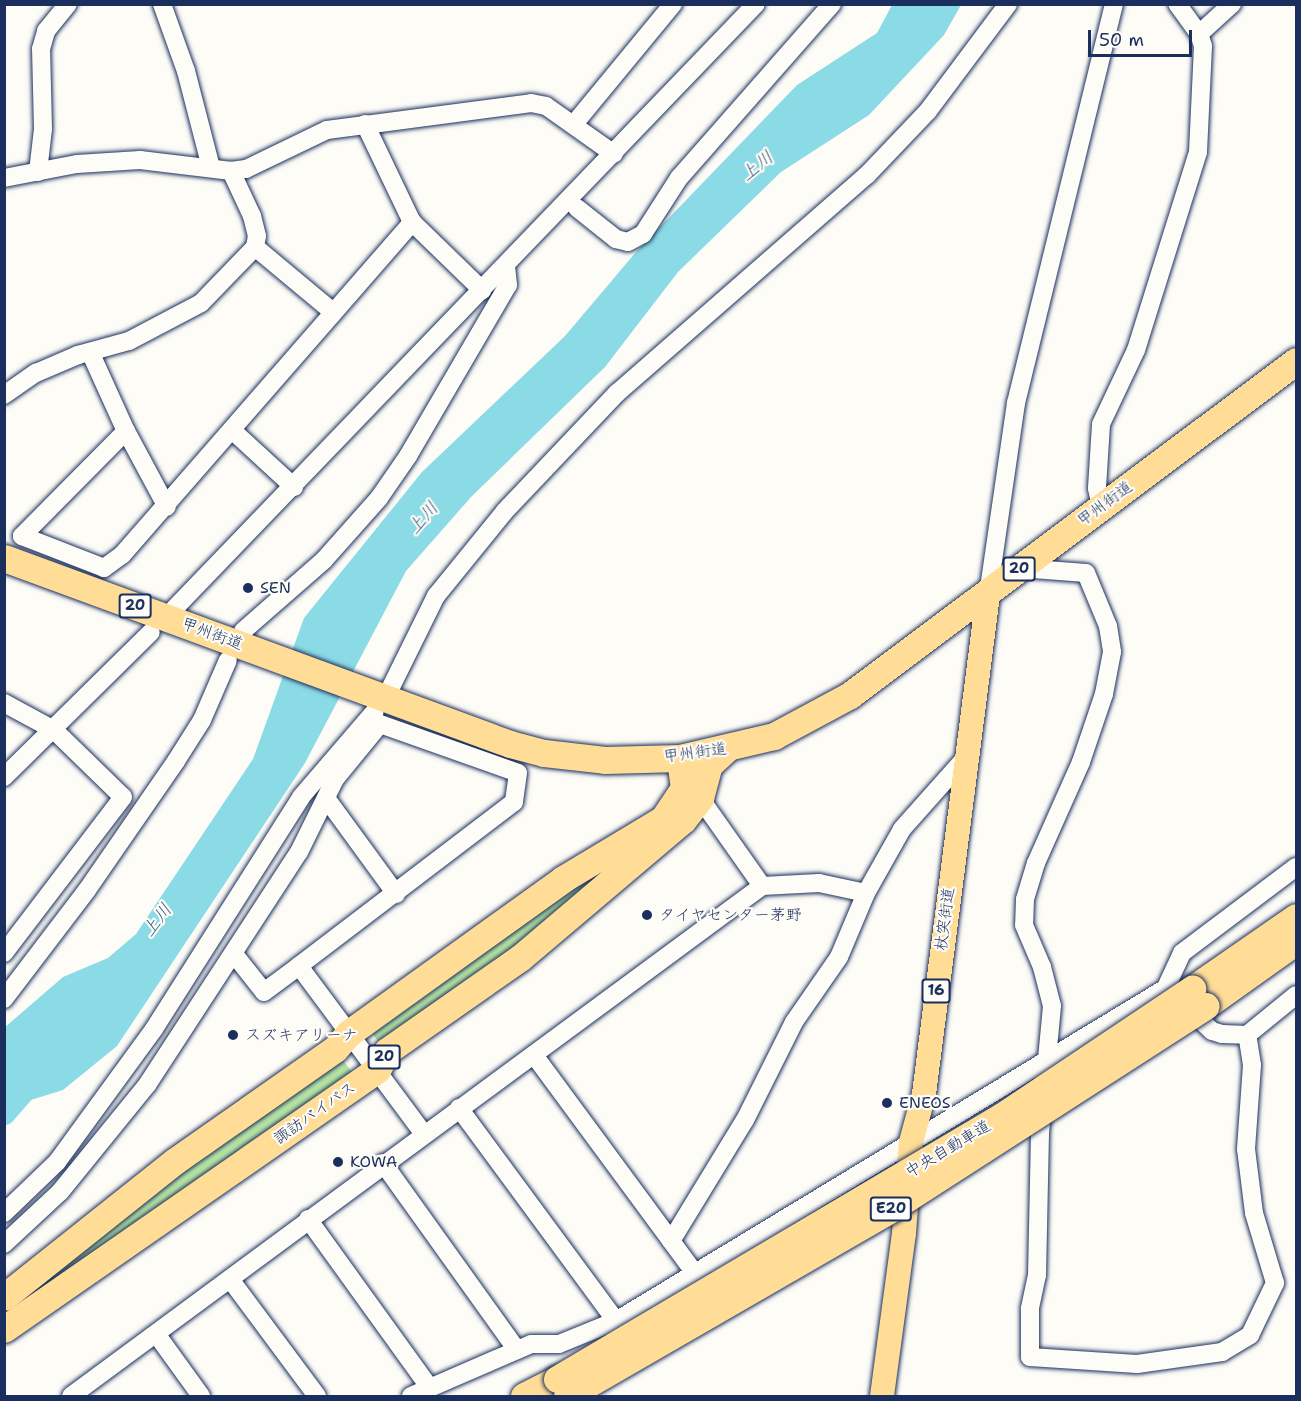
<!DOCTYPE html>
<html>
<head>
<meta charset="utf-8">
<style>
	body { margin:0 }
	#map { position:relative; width:1301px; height:1401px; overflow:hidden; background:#fdfcf7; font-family:"Shantell Sans","Klee One",sans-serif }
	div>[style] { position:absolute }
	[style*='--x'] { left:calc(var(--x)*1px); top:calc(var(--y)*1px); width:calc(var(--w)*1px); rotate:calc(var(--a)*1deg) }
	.green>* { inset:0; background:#b8e6a4 }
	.water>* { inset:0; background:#8bdbe6 }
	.river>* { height:24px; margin:-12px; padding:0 12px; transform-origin:12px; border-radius:12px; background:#8bdbe6 }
	.roads { filter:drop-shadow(0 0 2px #1b2f5e) drop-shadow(0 0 2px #1b2f5e) }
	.minor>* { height:18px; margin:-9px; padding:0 9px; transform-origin:9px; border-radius:9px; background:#fdfcf7 }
	.major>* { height:24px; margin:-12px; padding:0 12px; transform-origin:12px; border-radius:12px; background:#ffdd96 }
	.highway>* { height:27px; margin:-13.5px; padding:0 13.5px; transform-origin:13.5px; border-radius:13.5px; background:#ffdd96 }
	.bridges { filter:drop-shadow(0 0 2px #1b2f5e) drop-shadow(0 0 2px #1b2f5e) }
	.highway-bridge>* { height:27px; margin:-13.5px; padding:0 13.5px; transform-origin:13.5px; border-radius:13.5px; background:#ffdd96 }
	.dots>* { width:16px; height:16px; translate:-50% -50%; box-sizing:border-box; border:3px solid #fdfcf7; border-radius:50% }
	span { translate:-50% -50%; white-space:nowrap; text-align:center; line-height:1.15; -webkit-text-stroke:4.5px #fdfcf7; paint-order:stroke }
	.shield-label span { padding:2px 4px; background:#fdfcf7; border:2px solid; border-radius:4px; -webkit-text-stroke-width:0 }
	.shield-label { font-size:15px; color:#1b2f5e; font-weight:700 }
	.street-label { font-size:16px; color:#1b2f5e }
	.poi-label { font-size:16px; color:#1b2f5e }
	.left { translate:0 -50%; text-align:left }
	.water-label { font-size:18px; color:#375a80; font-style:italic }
	.frame { position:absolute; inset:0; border:6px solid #1b2f5e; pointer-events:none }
	.scale { position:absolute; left:1088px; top:30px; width:104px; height:27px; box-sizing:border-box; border:3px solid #1b2f5e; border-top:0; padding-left:8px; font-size:18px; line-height:21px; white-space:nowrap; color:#1b2f5e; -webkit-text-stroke:4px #fdfcf7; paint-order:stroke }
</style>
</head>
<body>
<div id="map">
	<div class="green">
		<i style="clip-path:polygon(646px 837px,550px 924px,378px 1041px,366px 1025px)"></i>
		<i style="clip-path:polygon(342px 1059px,355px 1076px,5px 1322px,5px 1306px,176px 1169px,289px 1099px)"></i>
	</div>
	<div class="water">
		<i style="clip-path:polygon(892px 5px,961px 5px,944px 35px,869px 115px,781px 172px,678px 272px,605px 367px,472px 496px,406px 571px,305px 763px,117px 1046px,63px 1090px,5px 1108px,4px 1028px,63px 977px,108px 958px,136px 934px,253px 759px,304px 618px,422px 472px,565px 336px,636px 252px,797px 85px,877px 33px)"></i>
	</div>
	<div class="river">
		<i style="--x:4;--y:1113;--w:43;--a:-48.8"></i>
	</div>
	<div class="roads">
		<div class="minor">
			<i style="--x:162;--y:4;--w:71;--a:70.3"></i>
			<i style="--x:186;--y:71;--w:100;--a:75.5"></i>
			<i style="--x:1199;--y:34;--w:45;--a:-42.3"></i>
			<i style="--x:365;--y:124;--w:109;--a:64.4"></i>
			<i style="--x:412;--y:222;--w:98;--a:44.2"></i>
			<i style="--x:574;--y:124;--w:156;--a:-50.5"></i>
			<i style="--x:38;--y:172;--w:43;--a:-83.4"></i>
			<i style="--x:43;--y:129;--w:80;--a:-91.4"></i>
			<i style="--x:41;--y:49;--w:19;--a:-74"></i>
			<i style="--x:46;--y:31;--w:35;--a:-51"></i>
			<i style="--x:4;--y:178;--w:74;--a:-10.9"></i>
			<i style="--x:77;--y:164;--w:63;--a:-3.6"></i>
			<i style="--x:140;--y:160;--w:92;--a:6.9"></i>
			<i style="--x:231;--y:171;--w:15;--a:-8"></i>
			<i style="--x:246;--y:169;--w:90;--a:-25.7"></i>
			<i style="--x:327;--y:130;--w:206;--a:-7.5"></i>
			<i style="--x:531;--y:103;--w:15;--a:11"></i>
			<i style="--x:546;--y:106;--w:83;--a:35.2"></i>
			<i style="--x:577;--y:208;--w:50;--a:38.5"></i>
			<i style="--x:616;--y:239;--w:12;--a:14"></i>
			<i style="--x:628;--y:242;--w:17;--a:-28"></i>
			<i style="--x:643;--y:234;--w:67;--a:-57.3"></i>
			<i style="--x:679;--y:178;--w:232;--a:-48.7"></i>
			<i style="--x:255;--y:247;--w:102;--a:39.8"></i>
			<i style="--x:91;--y:354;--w:85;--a:65.6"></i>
			<i style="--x:126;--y:431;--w:86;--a:61.7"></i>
			<i style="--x:4;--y:395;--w:39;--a:-35"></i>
			<i style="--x:36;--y:373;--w:46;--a:-23.2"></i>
			<i style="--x:78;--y:355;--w:53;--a:-15.4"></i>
			<i style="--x:129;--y:341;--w:81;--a:-27.8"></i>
			<i style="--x:201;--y:303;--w:78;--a:-46"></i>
			<i style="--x:255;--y:247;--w:11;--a:-80"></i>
			<i style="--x:257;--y:236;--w:21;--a:-104"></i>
			<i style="--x:252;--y:216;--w:50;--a:-115"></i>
			<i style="--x:126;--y:431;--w:148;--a:134.7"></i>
			<i style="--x:22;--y:536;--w:88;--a:21.3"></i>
			<i style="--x:104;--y:568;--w:22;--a:-36"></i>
			<i style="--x:122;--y:555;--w:442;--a:-48.9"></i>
			<i style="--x:233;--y:431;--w:83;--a:42.6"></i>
			<i style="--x:1101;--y:506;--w:18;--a:-103"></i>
			<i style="--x:1097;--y:488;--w:64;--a:-86.4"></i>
			<i style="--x:1101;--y:424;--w:82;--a:-64.7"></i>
			<i style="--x:1136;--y:350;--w:207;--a:-72.6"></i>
			<i style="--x:1198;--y:152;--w:106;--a:-87.3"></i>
			<i style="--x:1203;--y:46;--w:13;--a:-108"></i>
			<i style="--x:1199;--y:34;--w:37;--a:-126"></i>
			<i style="--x:1020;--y:568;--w:66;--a:4.3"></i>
			<i style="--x:1086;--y:573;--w:57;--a:67.5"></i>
			<i style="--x:1108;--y:626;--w:26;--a:81"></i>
			<i style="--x:1112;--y:652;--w:43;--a:100.8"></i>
			<i style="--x:1104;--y:694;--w:72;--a:108.7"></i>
			<i style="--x:1081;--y:762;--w:111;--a:114"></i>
			<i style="--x:1036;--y:863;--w:38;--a:107"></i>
			<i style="--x:1025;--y:899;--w:26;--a:92"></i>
			<i style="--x:1024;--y:925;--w:46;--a:66.8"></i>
			<i style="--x:1042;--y:967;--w:40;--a:75.6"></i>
			<i style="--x:1052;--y:1006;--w:128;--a:95.4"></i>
			<i style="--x:1040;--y:1133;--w:142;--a:91.2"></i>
			<i style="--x:1037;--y:1275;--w:35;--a:102"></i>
			<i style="--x:1030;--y:1309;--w:48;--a:90"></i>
			<i style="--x:1030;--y:1357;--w:107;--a:3.7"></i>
			<i style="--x:1137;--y:1364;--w:86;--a:-8"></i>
			<i style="--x:1222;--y:1352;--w:33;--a:-31"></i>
			<i style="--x:1250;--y:1335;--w:58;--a:-64.3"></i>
			<i style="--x:1275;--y:1283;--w:73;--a:-106.7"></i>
			<i style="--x:1254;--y:1213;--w:64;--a:-97.1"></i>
			<i style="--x:1246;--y:1149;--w:84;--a:-85.9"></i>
			<i style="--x:1252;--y:1065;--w:30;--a:-99"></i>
			<i style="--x:988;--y:595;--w:194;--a:-81.7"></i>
			<i style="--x:1016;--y:403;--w:411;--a:-76.2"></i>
			<i style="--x:174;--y:609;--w:839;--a:-46.11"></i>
			<i style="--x:243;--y:631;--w:108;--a:-41.2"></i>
			<i style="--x:324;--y:560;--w:83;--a:-48.4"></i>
			<i style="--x:379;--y:498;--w:51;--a:-55.4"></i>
			<i style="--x:408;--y:456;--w:198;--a:-59.7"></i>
			<i style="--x:508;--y:285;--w:19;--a:-96"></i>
			<i style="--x:391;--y:687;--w:102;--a:-63.7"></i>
			<i style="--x:436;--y:596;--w:109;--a:-50.9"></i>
			<i style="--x:505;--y:511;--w:163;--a:-46.5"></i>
			<i style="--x:617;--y:393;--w:332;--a:-41.1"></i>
			<i style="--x:867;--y:175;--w:88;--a:-46.4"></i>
			<i style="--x:928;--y:111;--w:134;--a:-53.2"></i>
			<i style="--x:4;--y:703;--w:57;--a:28.4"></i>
			<i style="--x:54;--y:730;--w:96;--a:44.2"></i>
			<i style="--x:123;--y:797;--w:196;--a:127.3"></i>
			<i style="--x:4;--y:777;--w:206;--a:-44.6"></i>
			<i style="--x:326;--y:798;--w:119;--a:53.9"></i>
			<i style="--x:700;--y:798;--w:108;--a:54.8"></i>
			<i style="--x:1296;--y:867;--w:143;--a:143"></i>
			<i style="--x:1182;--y:953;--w:38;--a:115"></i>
			<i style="--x:1166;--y:988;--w:63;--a:43.1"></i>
			<i style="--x:1212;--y:1031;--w:10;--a:17"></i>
			<i style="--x:1222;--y:1034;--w:25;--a:2"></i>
			<i style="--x:1247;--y:1035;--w:63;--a:-39.2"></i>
			<i style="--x:234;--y:954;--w:48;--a:51.7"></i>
			<i style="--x:264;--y:992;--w:44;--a:-36.6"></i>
			<i style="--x:299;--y:966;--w:208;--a:53.4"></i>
			<i style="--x:4;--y:999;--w:137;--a:-52.7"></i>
			<i style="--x:87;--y:890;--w:157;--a:-55.4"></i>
			<i style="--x:176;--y:761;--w:49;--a:-57.6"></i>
			<i style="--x:202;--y:720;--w:65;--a:-66.6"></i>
			<i style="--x:534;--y:1055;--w:273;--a:53.6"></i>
			<i style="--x:459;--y:1108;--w:265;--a:53.6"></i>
			<i style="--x:383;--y:1163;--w:230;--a:54.4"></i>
			<i style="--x:4;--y:1213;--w:74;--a:-43.9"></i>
			<i style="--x:57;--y:1162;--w:165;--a:-53.9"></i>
			<i style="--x:154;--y:1029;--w:275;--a:-57.6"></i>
			<i style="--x:301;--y:797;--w:113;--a:-49.3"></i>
			<i style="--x:308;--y:1219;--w:208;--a:54.2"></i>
			<i style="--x:671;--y:1241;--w:142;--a:-58.6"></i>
			<i style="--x:745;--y:1120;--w:110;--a:-63.4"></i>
			<i style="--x:794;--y:1022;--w:79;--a:-55.3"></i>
			<i style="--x:839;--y:957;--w:69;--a:-67.1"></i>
			<i style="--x:866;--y:893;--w:73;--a:-60.6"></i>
			<i style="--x:902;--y:829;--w:99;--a:-48.3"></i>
			<i style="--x:4;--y:1244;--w:76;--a:-42.9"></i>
			<i style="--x:60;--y:1192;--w:138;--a:-50.9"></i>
			<i style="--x:147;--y:1085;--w:278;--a:-56.9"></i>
			<i style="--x:299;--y:852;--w:81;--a:-63.7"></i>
			<i style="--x:335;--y:779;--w:71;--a:-50.7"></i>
			<i style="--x:380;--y:724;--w:146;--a:19.5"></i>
			<i style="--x:518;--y:773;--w:29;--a:98"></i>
			<i style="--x:514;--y:802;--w:270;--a:142.7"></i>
			<i style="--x:230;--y:1279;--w:146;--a:53.4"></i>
			<i style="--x:157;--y:1335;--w:75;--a:54.2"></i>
			<i style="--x:71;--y:1396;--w:859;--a:-36.43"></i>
			<i style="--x:762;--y:886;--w:57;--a:-3"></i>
			<i style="--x:819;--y:883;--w:48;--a:12"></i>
			<i style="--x:411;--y:1396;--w:131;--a:-23.4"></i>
			<i style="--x:531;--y:1344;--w:28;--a:0"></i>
			<i style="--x:559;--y:1344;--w:61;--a:-22"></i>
			<i style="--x:616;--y:1321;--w:643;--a:-31.19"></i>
		</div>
		<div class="major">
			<i style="--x:882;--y:1396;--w:164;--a:-82.3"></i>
			<i style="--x:904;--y:1233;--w:91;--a:-85.6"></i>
			<i style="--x:911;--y:1142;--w:50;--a:-74.8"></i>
			<i style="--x:924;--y:1094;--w:503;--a:-82.69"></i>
		</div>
		<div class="highway">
			<i style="--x:4;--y:558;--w:539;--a:20.18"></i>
			<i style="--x:510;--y:744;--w:35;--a:15"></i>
			<i style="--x:544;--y:753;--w:61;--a:6.5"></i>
			<i style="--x:605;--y:760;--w:75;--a:-1.5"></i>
			<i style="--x:680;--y:758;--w:97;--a:-13.2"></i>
			<i style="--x:774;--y:736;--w:86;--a:-28.3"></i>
			<i style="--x:850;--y:695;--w:557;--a:-36.83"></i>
			<i style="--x:1192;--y:989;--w:126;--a:-34.7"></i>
			<i style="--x:1205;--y:1006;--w:112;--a:-35.5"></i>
			<i style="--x:4;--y:1297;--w:218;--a:-38.5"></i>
			<i style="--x:175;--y:1161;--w:195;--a:-35"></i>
			<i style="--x:335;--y:1049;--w:21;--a:-49"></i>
			<i style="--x:349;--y:1033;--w:264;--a:-35.7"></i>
			<i style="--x:563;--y:879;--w:117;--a:-31"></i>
			<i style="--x:663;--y:819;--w:37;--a:-56"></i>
			<i style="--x:684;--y:788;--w:30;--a:-98"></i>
			<i style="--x:4;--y:1329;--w:454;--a:-34.8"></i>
			<i style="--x:377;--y:1070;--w:21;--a:-62"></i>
			<i style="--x:387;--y:1051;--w:162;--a:-35"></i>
			<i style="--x:520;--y:958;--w:214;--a:-40.3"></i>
			<i style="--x:683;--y:820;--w:28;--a:-52"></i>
			<i style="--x:700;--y:798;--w:34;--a:-75"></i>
			<i style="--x:709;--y:765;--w:23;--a:-43"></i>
			<i style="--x:524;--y:1396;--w:37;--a:-27"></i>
		</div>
	</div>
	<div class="bridges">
		<div class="highway-bridge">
			<i style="--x:557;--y:1379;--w:517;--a:-30.58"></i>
			<i style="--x:1002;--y:1116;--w:229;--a:-33.8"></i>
			<i style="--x:567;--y:1396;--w:375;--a:-30"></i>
			<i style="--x:892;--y:1208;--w:373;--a:-32.8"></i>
		</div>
	</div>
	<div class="dots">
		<i style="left:248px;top:588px;background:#1b2f5e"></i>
		<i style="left:647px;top:915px;background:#1b2f5e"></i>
		<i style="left:233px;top:1035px;background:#1b2f5e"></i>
		<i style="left:887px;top:1103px;background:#1b2f5e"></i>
		<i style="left:338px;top:1162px;background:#1b2f5e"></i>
	</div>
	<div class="shield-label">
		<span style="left:1019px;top:569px">20</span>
		<span style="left:135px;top:606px">20</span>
		<span style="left:936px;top:991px">16</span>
		<span style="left:384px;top:1057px">20</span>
		<span style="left:891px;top:1209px">E20</span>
	</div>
	<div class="street-label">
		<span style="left:1105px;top:504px;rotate:-37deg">甲州街道</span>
		<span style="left:212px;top:634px;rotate:20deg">甲州街道</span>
		<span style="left:695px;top:753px;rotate:-8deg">甲州街道</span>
		<span style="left:945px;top:919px;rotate:-83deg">杖突街道</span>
		<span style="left:315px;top:1113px;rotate:-35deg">諏訪バイパス</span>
		<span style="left:948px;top:1149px;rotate:-31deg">中央自動車道</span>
	</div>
	<div class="poi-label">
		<span class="left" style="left:260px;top:588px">SEN</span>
		<span class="left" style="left:659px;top:915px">タイヤセンター茅野</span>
		<span class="left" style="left:245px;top:1035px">スズキアリーナ</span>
		<span class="left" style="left:899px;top:1103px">ENEOS</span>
		<span class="left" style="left:350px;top:1162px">KOWA</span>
	</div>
	<div class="water-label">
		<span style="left:757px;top:166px;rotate:-39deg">上川</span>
		<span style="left:423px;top:518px;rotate:-49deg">上川</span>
		<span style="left:157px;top:920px;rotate:-52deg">上川</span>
	</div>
	<div class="frame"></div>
	<div class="scale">50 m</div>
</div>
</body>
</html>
